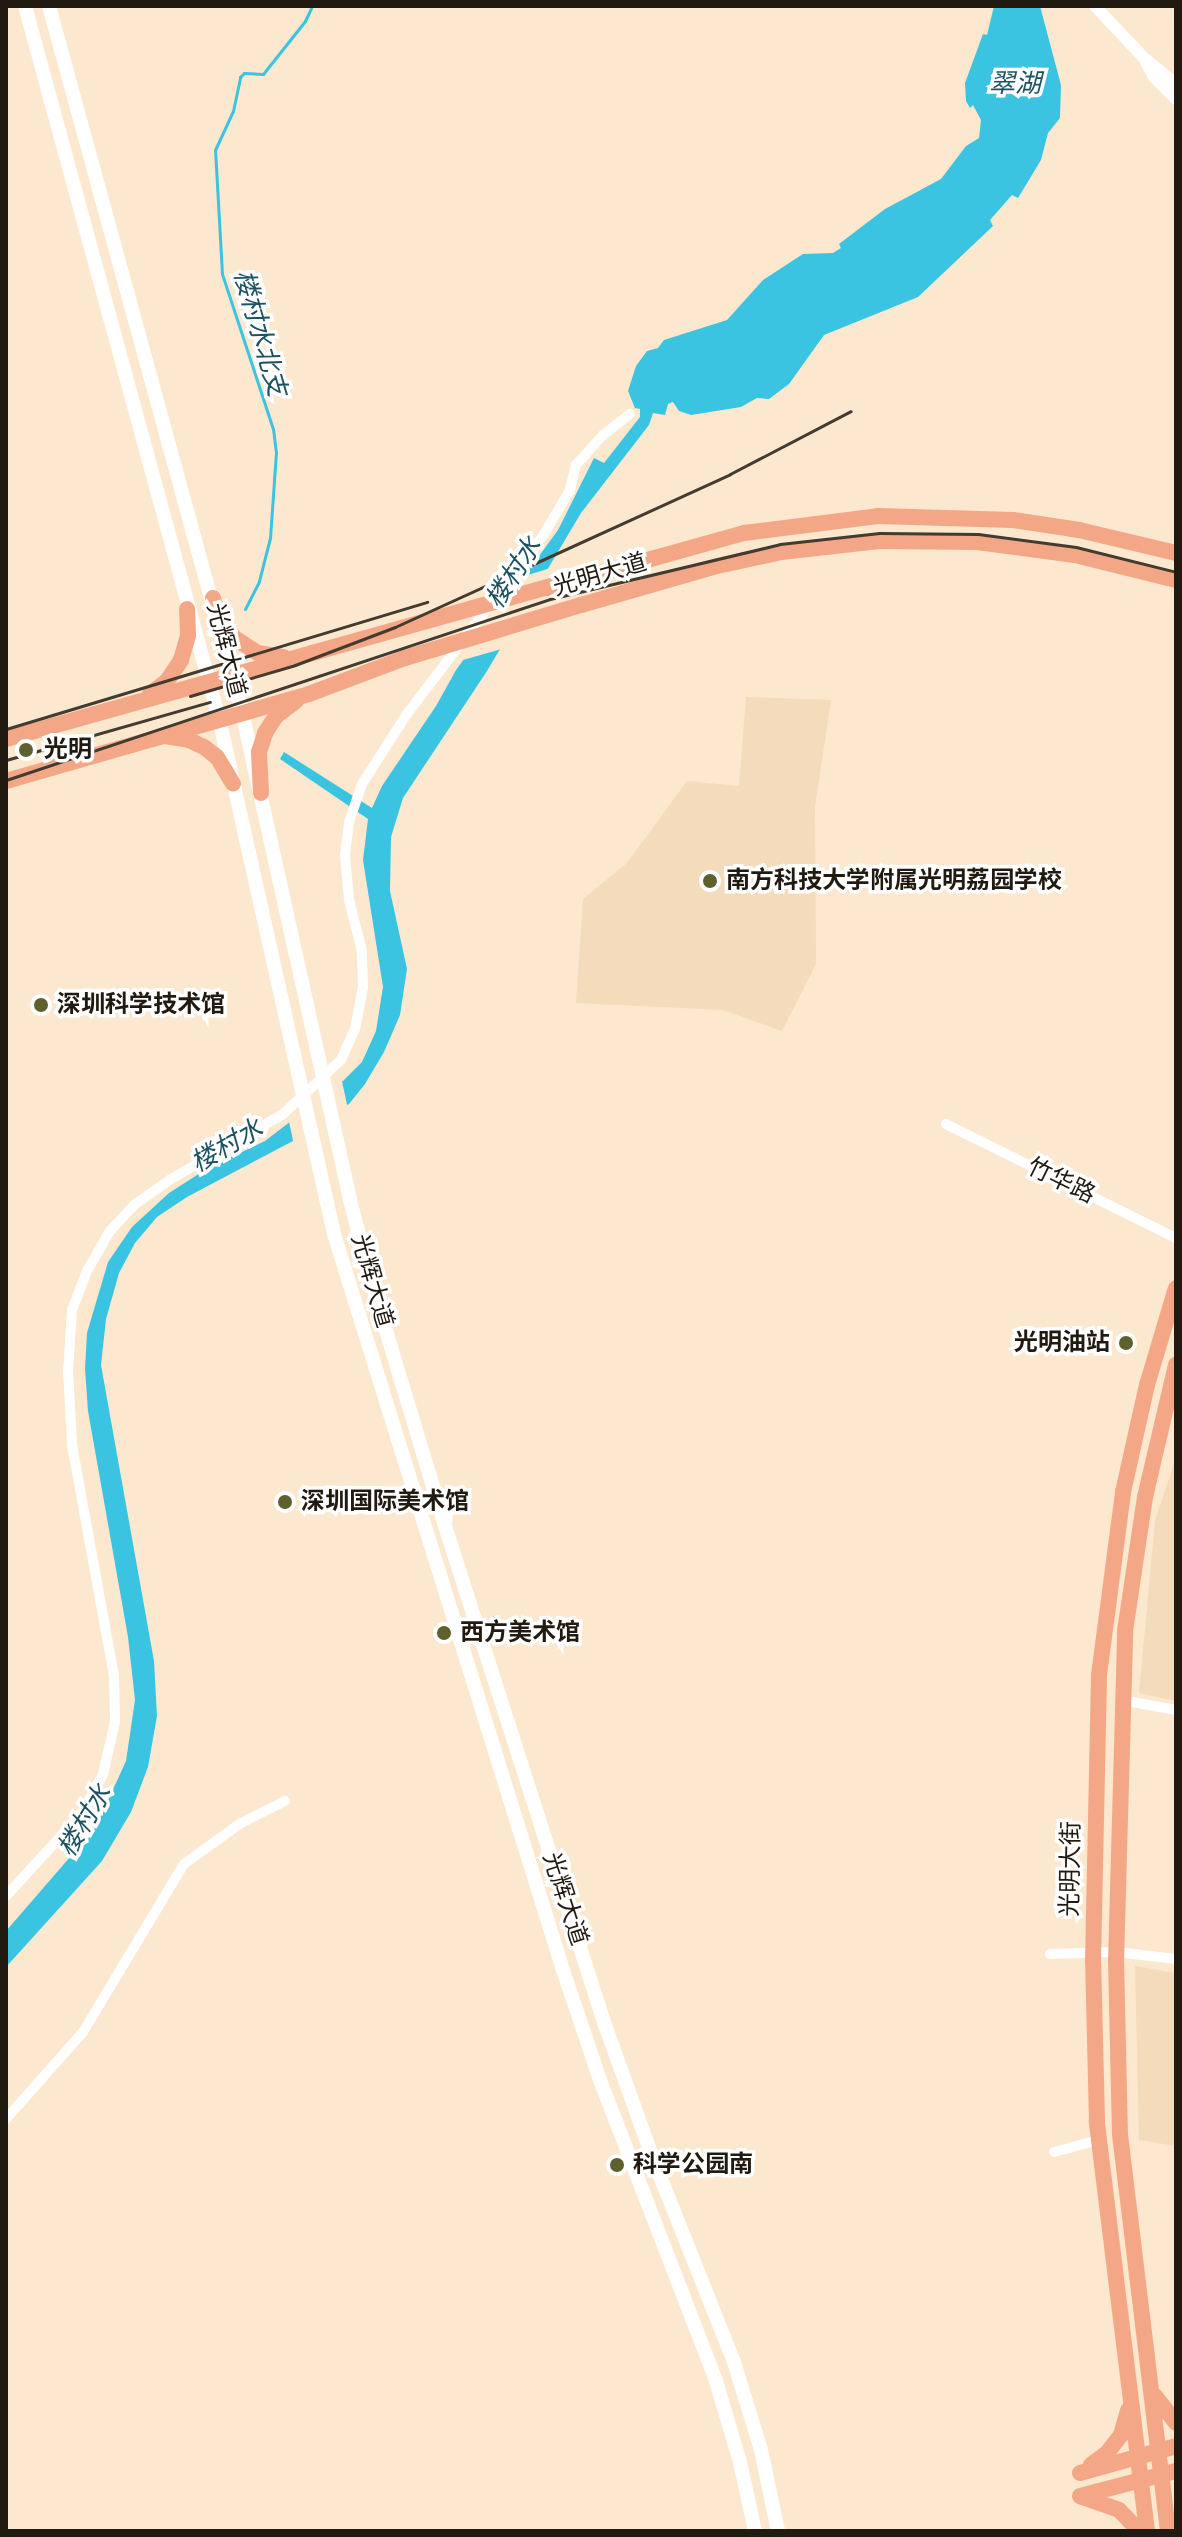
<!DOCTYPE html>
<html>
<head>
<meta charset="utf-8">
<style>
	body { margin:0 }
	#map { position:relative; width:1182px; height:2537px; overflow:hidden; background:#fbe8ce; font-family:"DejaVu Sans","Noto Sans SC",sans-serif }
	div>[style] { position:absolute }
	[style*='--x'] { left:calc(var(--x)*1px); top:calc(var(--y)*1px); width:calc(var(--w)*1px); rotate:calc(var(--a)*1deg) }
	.built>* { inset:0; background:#f4dbbc }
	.water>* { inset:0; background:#3bc3e2 }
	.pier>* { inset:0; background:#fbe8ce }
	.stream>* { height:3px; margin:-1.5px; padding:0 1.5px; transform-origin:1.5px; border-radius:1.5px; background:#3bc3e2 }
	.minor>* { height:10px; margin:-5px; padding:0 5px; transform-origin:5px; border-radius:5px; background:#fff }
	.tertiary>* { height:12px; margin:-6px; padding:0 6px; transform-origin:6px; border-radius:6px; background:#fff }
	.secondary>* { height:14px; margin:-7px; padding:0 7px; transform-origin:7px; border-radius:7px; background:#fff }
	.primary>* { height:16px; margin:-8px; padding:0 8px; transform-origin:8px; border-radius:8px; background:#f4a787 }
	.rail>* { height:3px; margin:-1.5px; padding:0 1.5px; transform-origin:1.5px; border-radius:1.5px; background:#433b2f }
	.dots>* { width:22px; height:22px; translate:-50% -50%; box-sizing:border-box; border:4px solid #fff; border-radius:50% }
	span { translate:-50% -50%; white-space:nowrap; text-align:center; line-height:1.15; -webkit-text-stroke:7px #fff; paint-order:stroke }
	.street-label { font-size:24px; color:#211a11 }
	.poi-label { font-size:24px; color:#211a11; font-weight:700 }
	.left { translate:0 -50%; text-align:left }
	.right { translate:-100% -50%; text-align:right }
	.water-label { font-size:26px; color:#1d5361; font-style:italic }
	.frame { position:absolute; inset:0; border:8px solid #211a11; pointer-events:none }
</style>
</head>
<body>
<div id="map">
	<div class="built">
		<i style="clip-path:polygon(746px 697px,831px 700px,815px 807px,816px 964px,782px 1031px,723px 1010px,576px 1003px,583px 899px,627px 863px,687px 781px,739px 786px)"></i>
		<i style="clip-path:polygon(1176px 1457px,1176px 1701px,1139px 1693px,1155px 1521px)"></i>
		<i style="clip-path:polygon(1135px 1966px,1176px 1973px,1176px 2146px,1139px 2140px)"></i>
	</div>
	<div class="water">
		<i style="clip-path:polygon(994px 6px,1040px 6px,1061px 85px,1060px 118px,1048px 133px,1041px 160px,1018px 198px,1012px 195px,990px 220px,993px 226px,918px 297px,824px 335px,789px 384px,769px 399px,757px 398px,741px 407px,691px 415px,679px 411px,673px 402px,668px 404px,665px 415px,653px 413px,649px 425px,581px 513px,487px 671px,403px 798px,391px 837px,390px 891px,407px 969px,400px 1015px,384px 1052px,365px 1084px,349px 1104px,293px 1141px,187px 1197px,157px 1217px,135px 1243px,119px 1273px,106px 1319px,101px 1365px,154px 1661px,157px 1716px,148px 1767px,131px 1812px,102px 1861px,6px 1967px,6px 1931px,96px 1827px,126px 1761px,135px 1700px,128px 1637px,88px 1411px,85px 1369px,87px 1333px,108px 1262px,132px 1227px,169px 1193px,208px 1168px,265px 1141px,343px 1081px,362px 1062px,376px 1031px,383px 987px,363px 860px,368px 819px,280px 759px,284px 752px,372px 808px,382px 786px,436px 706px,456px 670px,558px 530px,594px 458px,604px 463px,640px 417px,640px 409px,635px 408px,628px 391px,636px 366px,647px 351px,658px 348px,664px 340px,727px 320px,763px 280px,803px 254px,833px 253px,841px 248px,839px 244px,885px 209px,941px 179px,966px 146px,979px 138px,981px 120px,973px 105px,970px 108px,966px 101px,965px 83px,983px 34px,987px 35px)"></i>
	</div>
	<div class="pier">
		<i style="clip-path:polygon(554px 567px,505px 648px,456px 662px,518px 578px)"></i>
		<i style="clip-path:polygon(341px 1077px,348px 1109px,294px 1145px,288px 1117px)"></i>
	</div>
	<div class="stream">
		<i style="--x:245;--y:609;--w:31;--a:-63"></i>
		<i style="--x:259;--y:581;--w:44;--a:-75.7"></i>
		<i style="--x:270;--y:538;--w:85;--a:-86"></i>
		<i style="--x:276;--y:453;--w:24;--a:-97"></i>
		<i style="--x:273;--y:429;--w:163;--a:-108.2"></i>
		<i style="--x:222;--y:274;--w:124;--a:-93.2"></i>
		<i style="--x:215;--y:150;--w:43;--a:-65.2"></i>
		<i style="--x:233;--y:111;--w:35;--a:-78"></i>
		<i style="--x:240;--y:77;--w:6;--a:-45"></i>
		<i style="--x:244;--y:73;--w:19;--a:3"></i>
		<i style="--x:263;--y:74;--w:68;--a:-51.6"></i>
		<i style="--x:305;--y:21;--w:17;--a:-65"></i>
	</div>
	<div class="minor">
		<i style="--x:946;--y:1124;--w:257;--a:26.4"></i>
		<i style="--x:1121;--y:1700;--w:56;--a:10.3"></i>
		<i style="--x:6;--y:1896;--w:113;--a:-47.5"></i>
		<i style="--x:82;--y:1813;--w:44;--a:-61.7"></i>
		<i style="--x:103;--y:1774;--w:53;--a:-77"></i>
		<i style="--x:115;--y:1722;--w:46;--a:-91.2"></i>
		<i style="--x:114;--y:1676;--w:236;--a:-100.3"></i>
		<i style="--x:72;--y:1444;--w:73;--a:-93.1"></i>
		<i style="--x:68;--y:1371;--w:61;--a:-86.2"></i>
		<i style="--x:72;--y:1310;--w:42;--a:-69"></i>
		<i style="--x:87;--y:1271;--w:46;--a:-60.1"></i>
		<i style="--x:110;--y:1231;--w:35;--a:-47"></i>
		<i style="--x:134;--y:1205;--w:45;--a:-35.1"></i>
		<i style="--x:171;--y:1179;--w:129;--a:-30.1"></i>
		<i style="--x:283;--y:1114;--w:79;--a:-43"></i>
		<i style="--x:341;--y:1060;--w:34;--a:-66"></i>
		<i style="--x:355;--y:1029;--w:43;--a:-79.2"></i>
		<i style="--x:363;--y:987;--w:36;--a:-92"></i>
		<i style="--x:362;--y:951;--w:53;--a:-104.3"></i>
		<i style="--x:349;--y:900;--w:45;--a:-95.1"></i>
		<i style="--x:345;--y:855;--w:33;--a:-83"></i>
		<i style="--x:349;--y:822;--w:40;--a:-71.1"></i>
		<i style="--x:362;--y:784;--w:83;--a:-57.3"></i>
		<i style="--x:407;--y:714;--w:226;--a:-52.7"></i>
		<i style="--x:544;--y:534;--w:51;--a:-59.4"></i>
		<i style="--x:570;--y:490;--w:26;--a:-77"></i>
		<i style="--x:576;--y:465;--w:40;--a:-48"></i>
		<i style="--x:603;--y:435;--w:34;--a:-38"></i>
		<i style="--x:1050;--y:1954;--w:66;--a:-1.7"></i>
		<i style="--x:1116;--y:1952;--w:60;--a:6.7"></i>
		<i style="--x:6;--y:2119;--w:116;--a:-48.5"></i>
		<i style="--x:83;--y:2032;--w:196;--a:-59"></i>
		<i style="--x:184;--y:1864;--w:70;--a:-35.7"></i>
		<i style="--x:241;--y:1823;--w:49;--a:-26.6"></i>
		<i style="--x:1054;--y:2152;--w:47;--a:-14.9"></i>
	</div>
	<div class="tertiary">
		<i style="--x:1095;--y:6;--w:73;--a:46.7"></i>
		<i style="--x:1145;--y:59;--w:40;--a:39"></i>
		<i style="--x:1146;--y:62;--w:17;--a:62"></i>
		<i style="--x:1154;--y:77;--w:31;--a:45"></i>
	</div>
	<div class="secondary">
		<i style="--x:25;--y:6;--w:738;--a:74.76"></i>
		<i style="--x:219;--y:718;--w:529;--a:77.44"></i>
		<i style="--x:334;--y:1234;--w:771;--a:72.72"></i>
		<i style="--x:563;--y:1970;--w:116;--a:71.4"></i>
		<i style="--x:600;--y:2080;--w:323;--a:68.9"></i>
		<i style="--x:716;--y:2381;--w:84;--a:73.5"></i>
		<i style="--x:740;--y:2462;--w:71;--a:77.7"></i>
		<i style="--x:49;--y:6;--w:732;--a:74.71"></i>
		<i style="--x:242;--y:712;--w:500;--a:77.5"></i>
		<i style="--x:350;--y:1200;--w:84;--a:75.5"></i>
		<i style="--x:371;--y:1281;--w:256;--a:73.2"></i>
		<i style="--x:445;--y:1526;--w:521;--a:72.23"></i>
		<i style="--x:604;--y:2022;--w:142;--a:70.3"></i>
		<i style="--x:652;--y:2156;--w:222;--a:68.3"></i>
		<i style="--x:734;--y:2362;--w:92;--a:72.9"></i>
		<i style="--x:761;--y:2450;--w:83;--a:78.1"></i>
	</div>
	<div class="primary">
		<i style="--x:547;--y:588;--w:205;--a:-15.6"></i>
		<i style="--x:744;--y:533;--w:135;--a:-7.2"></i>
		<i style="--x:878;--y:516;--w:135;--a:1.7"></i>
		<i style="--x:1013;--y:520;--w:67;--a:8.6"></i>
		<i style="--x:1079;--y:530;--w:100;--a:13.3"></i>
		<i style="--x:213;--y:598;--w:15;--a:74"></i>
		<i style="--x:217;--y:612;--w:30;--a:57"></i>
		<i style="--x:233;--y:637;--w:30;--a:33"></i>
		<i style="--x:258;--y:653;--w:26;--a:9"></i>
		<i style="--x:150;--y:694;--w:21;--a:-37"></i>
		<i style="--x:167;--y:681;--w:25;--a:-56"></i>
		<i style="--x:181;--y:660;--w:26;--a:-74"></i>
		<i style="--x:188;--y:635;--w:26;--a:-92"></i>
		<i style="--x:165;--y:736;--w:24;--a:9"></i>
		<i style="--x:189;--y:740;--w:17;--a:25"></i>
		<i style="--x:204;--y:747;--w:16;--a:38"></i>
		<i style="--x:217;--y:757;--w:31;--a:59"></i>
		<i style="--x:6;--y:739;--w:570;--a:-15.67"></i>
		<i style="--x:6;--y:781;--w:315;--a:-16"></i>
		<i style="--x:309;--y:694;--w:103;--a:-20.6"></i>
		<i style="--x:405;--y:658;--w:184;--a:-16.8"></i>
		<i style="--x:581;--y:605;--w:141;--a:-16"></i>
		<i style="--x:717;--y:566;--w:66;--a:-12.3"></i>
		<i style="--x:781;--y:552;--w:99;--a:-6.4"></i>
		<i style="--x:879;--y:541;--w:98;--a:0.6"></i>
		<i style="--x:977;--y:542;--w:99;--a:7.6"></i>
		<i style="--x:1075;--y:555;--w:104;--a:13.9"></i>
		<i style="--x:261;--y:793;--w:41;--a:-92.8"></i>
		<i style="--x:259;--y:752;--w:20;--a:-72"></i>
		<i style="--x:265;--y:733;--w:20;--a:-57"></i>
		<i style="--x:276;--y:716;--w:25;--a:-37"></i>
		<i style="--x:1155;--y:2396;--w:34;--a:52"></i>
		<i style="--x:1091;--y:2465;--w:20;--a:-37"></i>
		<i style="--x:1107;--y:2453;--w:23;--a:-52"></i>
		<i style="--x:1121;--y:2435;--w:26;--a:-74"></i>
		<i style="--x:1080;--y:2473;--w:100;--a:-15.7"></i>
		<i style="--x:1080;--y:2496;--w:99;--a:-14.6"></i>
		<i style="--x:1082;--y:2497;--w:39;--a:19"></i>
		<i style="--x:1119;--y:2510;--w:29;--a:46"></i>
		<i style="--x:1147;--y:2531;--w:413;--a:-97"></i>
		<i style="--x:1097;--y:2121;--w:159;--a:-91.4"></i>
		<i style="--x:1093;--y:1962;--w:287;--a:-88.8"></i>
		<i style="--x:1099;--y:1675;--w:185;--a:-82.5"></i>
		<i style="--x:1123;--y:1492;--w:110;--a:-77.4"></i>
		<i style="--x:1147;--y:1385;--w:101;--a:-73.4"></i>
		<i style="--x:1168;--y:2531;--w:399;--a:-96.9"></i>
		<i style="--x:1120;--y:2135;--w:173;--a:-91.3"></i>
		<i style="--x:1116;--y:1962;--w:331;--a:-88.4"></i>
		<i style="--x:1125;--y:1631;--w:135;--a:-81.5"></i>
		<i style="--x:1145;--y:1497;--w:136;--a:-76.8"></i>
	</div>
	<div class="rail">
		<i style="--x:190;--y:696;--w:109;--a:-16.4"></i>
		<i style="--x:295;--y:665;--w:107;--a:-20.8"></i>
		<i style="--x:395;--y:627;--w:368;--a:-24.5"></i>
		<i style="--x:730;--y:474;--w:136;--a:-27.5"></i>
		<i style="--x:6;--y:729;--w:440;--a:-16.8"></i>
		<i style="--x:6;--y:760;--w:212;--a:-15.9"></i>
		<i style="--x:6;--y:780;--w:573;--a:-18.4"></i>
		<i style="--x:550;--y:599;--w:236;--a:-13.4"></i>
		<i style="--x:780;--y:544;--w:100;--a:-6.3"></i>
		<i style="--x:879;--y:533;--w:99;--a:0.6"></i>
		<i style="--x:978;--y:534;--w:99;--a:7.6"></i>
		<i style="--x:1076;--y:547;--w:103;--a:14"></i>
	</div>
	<div class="dots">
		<i style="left:26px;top:750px;background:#5e602d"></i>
		<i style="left:710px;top:881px;background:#5e602d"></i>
		<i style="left:41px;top:1005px;background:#5e602d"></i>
		<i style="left:1126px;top:1343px;background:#5e602d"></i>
		<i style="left:285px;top:1502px;background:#5e602d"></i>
		<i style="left:444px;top:1633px;background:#5e602d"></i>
		<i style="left:617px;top:2165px;background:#5e602d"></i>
	</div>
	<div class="street-label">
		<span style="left:600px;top:575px;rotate:-16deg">光明大道</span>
		<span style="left:226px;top:650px;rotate:76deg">光辉大道</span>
		<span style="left:1061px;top:1181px;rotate:26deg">竹华路</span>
		<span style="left:372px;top:1281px;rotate:74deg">光辉大道</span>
		<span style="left:1071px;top:1869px;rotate:-89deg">光明大街</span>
		<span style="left:565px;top:1899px;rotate:72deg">光辉大道</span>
	</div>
	<div class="poi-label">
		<span class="left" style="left:44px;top:750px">光明</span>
		<span class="left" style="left:726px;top:881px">南方科技大学附属光明荔园学校</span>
		<span class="left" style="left:57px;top:1005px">深圳科学技术馆</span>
		<span class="right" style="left:1110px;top:1343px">光明油站</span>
		<span class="left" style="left:301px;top:1502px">深圳国际美术馆</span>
		<span class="left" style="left:460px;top:1633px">西方美术馆</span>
		<span class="left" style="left:633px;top:2165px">科学公园南</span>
	</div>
	<div class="water-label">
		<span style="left:1015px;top:84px">翠湖</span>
		<span style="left:260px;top:333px;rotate:74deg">楼村水北支</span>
		<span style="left:514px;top:573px;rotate:-57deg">楼村水</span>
		<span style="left:227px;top:1146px;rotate:-30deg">楼村水</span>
		<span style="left:85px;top:1821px;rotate:-59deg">楼村水</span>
	</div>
	<div class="frame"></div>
</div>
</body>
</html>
